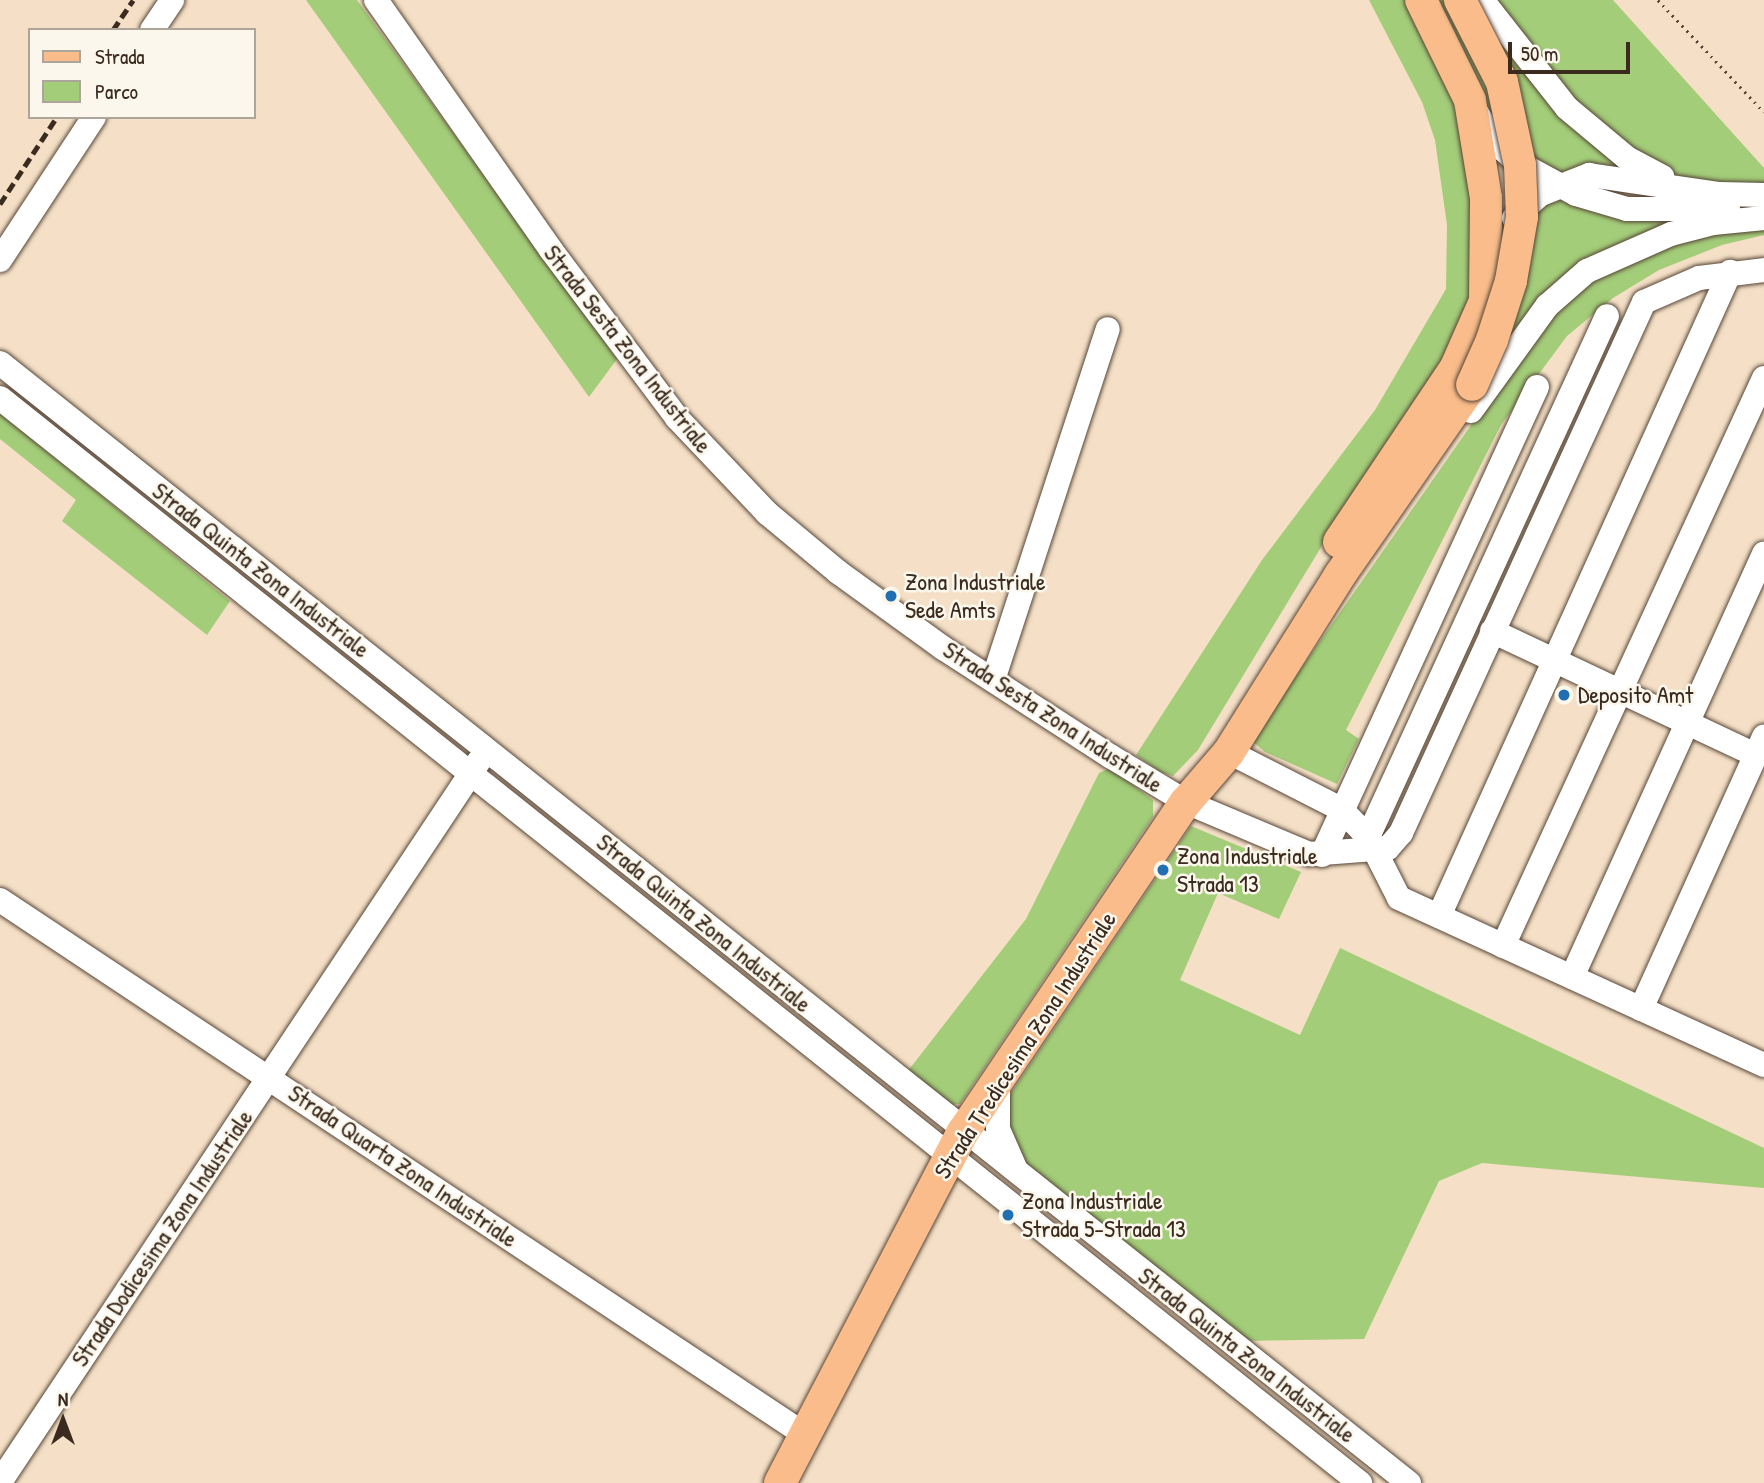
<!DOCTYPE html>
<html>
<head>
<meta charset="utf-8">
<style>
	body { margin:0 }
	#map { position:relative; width:1764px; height:1483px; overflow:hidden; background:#f5e0c7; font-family:"Patrick Hand",sans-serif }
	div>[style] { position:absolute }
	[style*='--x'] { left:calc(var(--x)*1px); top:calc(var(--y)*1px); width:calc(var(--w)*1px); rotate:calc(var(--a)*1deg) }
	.green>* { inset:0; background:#a3cd79 }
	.path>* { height:2.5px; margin-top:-1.25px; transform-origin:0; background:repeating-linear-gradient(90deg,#574537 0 2px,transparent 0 7px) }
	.roads { filter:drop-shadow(0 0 2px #574537) drop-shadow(0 0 2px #574537) }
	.minor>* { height:24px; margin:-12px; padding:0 12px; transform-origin:12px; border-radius:12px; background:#fff }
	.major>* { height:32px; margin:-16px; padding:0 16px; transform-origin:16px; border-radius:16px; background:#f9bc8a }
	.rail>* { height:5px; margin-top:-2.5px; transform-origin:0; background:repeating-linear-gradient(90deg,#3b2a1e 0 10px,transparent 0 15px) }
	.bridges { filter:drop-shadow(0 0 2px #574537) drop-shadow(0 0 2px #574537) }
	.major-bridge>* { height:32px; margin:-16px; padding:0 16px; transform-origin:16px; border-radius:16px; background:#f9bc8a }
	.dots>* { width:19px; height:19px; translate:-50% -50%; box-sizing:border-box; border:4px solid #fbf7ec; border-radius:50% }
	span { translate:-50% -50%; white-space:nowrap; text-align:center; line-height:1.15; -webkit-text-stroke:5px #fbf7ec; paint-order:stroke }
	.street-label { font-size:24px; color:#3b2a1e }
	.poi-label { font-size:24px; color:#3b2a1e }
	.left { translate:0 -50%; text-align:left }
	.legend { position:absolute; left:28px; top:28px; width:228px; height:91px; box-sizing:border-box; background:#fbf7ec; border:2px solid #aea59a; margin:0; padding:9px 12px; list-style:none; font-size:21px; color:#3b2a1e }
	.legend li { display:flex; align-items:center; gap:14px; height:35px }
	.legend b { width:35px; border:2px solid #aea59a }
	.north { position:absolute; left:28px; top:1385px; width:70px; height:70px; -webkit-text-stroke:5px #fbf7ec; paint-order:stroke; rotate:0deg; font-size:19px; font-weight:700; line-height:28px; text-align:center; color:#3b2a1e }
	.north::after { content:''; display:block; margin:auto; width:24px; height:32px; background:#3b2a1e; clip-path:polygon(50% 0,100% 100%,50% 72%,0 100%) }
	.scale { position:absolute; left:1508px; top:42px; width:122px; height:32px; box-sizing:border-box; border:4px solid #3b2a1e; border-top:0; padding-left:9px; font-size:21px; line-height:24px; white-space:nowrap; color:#3b2a1e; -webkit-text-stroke:5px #fbf7ec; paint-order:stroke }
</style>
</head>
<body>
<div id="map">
	<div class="green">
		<i style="clip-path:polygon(306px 0,357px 0,617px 359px,589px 397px)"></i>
		<i style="clip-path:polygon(1369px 0,1412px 0,1451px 77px,1483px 250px,1465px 328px,1323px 544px,1198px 750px,1173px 776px,1160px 772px,1136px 755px,1262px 560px,1375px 410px,1446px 289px,1447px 225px,1435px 140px,1422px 102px)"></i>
		<i style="clip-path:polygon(1430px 0,1475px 0,1641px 176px,1557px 180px,1507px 148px)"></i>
		<i style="clip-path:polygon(1488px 0,1613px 0,1764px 168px,1764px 187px,1683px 180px,1652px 168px,1574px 108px)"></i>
		<i style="clip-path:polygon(1547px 196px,1710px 217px,1634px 238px,1488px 372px,1530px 206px)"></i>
		<i style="clip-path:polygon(1764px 226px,1764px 235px,1722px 245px,1659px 270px,1613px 298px,1567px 336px,1501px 425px,1346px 730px,1359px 739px,1337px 784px,1265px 752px,1251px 740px,1541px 325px,1585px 280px,1657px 245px)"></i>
		<i style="clip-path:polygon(0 413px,230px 601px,207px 635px,62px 521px,76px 500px,0 439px)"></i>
		<i style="clip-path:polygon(1110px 768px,1153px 800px,1153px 817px,960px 1104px,948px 1105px,904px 1076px,1026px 919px,1099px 773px)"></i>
		<i style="clip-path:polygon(1191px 826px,1301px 872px,1279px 919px,1218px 893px,1180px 980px,1300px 1035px,1340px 948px,1764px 1148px,1764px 1188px,1482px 1163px,1439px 1181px,1364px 1339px,1248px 1341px,1017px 1158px,1003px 1105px)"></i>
	</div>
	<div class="path">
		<i style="--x:1658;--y:0;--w:154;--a:46.6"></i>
	</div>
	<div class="roads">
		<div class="minor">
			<i style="--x:376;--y:0;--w:305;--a:55"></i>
			<i style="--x:551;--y:250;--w:210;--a:53.1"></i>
			<i style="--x:677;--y:418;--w:131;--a:46.5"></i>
			<i style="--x:767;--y:513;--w:92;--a:39.7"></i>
			<i style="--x:838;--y:572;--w:130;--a:35.9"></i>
			<i style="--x:943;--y:648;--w:199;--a:32.9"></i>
			<i style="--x:1110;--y:756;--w:89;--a:31.2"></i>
			<i style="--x:1186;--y:802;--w:134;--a:22.9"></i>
			<i style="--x:1309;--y:854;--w:79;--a:-4.3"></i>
			<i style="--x:1388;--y:848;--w:20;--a:-49"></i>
			<i style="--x:1401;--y:833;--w:584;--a:-65.41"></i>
			<i style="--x:1644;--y:302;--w:60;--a:-23.6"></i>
			<i style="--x:1699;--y:278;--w:65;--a:-7"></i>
			<i style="--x:1482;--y:0;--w:137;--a:51.8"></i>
			<i style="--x:1567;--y:108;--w:78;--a:39.8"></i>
			<i style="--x:1627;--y:158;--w:40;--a:28"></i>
			<i style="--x:152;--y:30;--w:36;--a:-56"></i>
			<i style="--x:1475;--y:110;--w:39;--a:58"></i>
			<i style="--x:1496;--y:143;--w:28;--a:42"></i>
			<i style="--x:1517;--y:162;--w:67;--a:28.5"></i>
			<i style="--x:1576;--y:194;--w:53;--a:16.4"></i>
			<i style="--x:1627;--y:209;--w:101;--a:0"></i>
			<i style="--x:1514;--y:218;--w:36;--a:-42"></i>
			<i style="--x:1541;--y:194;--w:52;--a:-21.6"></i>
			<i style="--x:1589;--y:175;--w:132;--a:8.3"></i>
			<i style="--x:1720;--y:194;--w:44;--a:1.3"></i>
			<i style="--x:0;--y:260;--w:171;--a:-56.7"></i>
			<i style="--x:0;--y:363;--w:1800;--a:38.48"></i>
			<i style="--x:0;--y:398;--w:1740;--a:38.58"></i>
			<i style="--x:1471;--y:411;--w:130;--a:-54.1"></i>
			<i style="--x:1547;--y:306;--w:53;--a:-41.2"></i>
			<i style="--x:1587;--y:271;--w:92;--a:-23.8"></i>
			<i style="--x:1671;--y:234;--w:43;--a:-14.7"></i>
			<i style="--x:1713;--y:223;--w:51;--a:-5.6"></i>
			<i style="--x:1492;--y:631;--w:291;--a:25.2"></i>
			<i style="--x:993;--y:680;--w:369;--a:-71.9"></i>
			<i style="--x:1229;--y:752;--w:126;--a:27"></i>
			<i style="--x:1341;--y:809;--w:39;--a:46"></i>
			<i style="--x:1368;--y:837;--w:68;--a:63.1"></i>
			<i style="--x:1399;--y:898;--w:401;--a:24.6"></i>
			<i style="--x:1368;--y:837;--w:573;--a:-65.36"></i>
			<i style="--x:1322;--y:855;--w:515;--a:-65.33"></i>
			<i style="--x:0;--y:900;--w:965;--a:33.59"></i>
			<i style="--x:1439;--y:916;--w:707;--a:-65.68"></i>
			<i style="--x:1503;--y:946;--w:625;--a:-65.32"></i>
			<i style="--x:1572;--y:977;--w:465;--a:-65.6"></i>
			<i style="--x:1641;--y:1009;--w:299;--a:-65.7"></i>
			<i style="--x:998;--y:1079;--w:50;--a:90"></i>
			<i style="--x:998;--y:1129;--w:43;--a:66.4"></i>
			<i style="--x:0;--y:1482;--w:866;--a:-56.4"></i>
		</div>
		<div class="major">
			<i style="--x:1339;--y:542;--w:211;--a:-56.2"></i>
			<i style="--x:1456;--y:367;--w:72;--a:-66.3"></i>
			<i style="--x:1485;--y:301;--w:103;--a:-89.4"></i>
			<i style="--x:1486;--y:198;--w:99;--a:-99.3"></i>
			<i style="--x:1470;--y:100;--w:111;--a:-116.1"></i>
			<i style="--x:780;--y:1483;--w:396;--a:-62.5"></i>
			<i style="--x:963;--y:1132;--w:398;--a:-56"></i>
			<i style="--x:1186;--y:802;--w:66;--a:-49.3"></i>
			<i style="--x:1229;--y:752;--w:209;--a:-57.9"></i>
			<i style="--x:1340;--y:575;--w:231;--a:-55.2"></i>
		</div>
	</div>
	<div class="rail">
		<i style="--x:113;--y:30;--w:36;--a:-56"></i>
		<i style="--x:0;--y:204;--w:104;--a:-56.8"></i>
	</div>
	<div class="bridges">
		<div class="major-bridge">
			<i style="--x:1460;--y:0;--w:92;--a:62.9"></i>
			<i style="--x:1502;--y:82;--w:85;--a:77.8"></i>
			<i style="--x:1520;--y:165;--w:52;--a:87.8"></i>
			<i style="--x:1522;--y:217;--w:65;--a:99.8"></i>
			<i style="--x:1511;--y:281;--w:62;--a:107.9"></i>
			<i style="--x:1492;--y:340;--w:49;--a:114"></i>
		</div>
	</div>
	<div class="dots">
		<i style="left:891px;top:596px;background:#1f6fb2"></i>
		<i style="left:1564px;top:695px;background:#1f6fb2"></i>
		<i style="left:1163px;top:870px;background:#1f6fb2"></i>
		<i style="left:1008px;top:1215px;background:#1f6fb2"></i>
	</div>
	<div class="street-label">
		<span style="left:628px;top:349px;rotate:52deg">Strada Sesta Zona Industriale</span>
		<span style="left:261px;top:570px;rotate:38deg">Strada Quinta Zona Industriale</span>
		<span style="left:1053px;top:717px;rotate:33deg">Strada Sesta Zona Industriale</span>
		<span style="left:704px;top:923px;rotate:39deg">Strada Quinta Zona Industriale</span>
		<span style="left:1025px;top:1045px;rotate:-57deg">Strada Tredicesima Zona Industriale</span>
		<span style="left:403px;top:1166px;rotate:34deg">Strada Quarta Zona Industriale</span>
		<span style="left:162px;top:1238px;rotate:-56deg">Strada Dodicesima Zona Industriale</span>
		<span style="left:1247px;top:1355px;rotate:38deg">Strada Quinta Zona Industriale</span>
	</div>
	<div class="poi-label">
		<span class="left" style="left:905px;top:596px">Zona Industriale<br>Sede Amts</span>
		<span class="left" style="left:1578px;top:695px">Deposito Amt</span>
		<span class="left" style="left:1177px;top:870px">Zona Industriale<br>Strada 13</span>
		<span class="left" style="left:1022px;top:1215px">Zona Industriale<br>Strada 5-Strada 13</span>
	</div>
	<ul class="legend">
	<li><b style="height:9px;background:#f9bc8a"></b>Strada</li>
	<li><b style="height:19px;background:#a3cd79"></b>Parco</li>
	</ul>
	<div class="north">N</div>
	<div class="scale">50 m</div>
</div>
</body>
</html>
